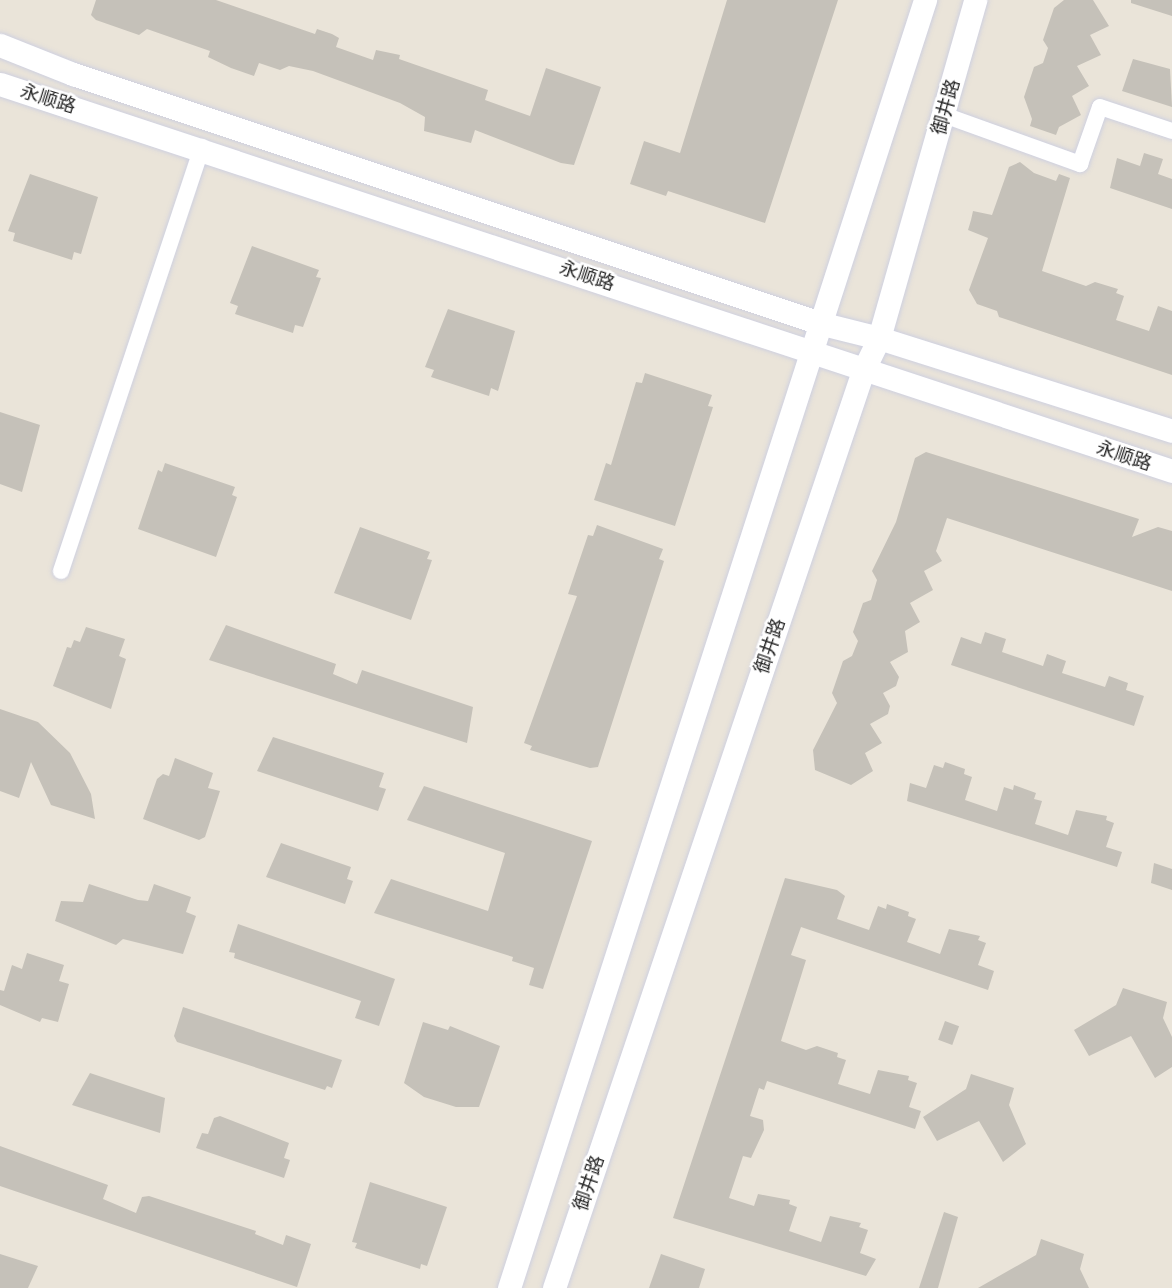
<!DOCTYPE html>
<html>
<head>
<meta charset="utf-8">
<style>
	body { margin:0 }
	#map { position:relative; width:1172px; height:1288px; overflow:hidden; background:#eae4d9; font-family:"Fira Sans","Noto Sans SC",sans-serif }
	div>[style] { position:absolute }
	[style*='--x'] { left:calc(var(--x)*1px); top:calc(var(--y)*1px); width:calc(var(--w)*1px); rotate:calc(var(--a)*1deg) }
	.building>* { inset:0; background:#c5c1b9; transform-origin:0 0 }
	.roads { filter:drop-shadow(0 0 2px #ced0e0) drop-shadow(0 0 2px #ced0e0) }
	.street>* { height:16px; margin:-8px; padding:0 8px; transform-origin:8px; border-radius:8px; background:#fff }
	.secondary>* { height:23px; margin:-11.5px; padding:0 11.5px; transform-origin:11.5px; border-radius:11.5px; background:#fff }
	span { translate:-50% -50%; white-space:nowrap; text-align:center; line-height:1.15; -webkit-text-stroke:5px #fff; paint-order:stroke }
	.street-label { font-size:19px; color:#272727 }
</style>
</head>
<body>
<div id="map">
	<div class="building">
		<i style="clip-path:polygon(96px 0,216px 0,315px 34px,317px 29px,332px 34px,339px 38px,336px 47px,373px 60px,376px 50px,400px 55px,399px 59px,488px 90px,485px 100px,530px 116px,546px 68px,601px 87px,574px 165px,561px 163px,475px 130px,471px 143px,424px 131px,425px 117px,400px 103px,313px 71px,289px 66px,280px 70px,259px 63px,254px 76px,231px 68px,208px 57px,210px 51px,147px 29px,139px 35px,96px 20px,91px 15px)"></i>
		<i style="clip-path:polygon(727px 0,838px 0,765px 223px,668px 191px,666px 196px,630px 184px,644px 141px,680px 153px)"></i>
		<i style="clip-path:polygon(1064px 0,1093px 0,1109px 26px,1090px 35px,1101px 55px,1077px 66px,1089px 86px,1072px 96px,1081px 115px,1059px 127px,1056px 135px,1030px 126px,1032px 119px,1024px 97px,1034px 67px,1043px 63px,1048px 48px,1043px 40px,1054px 8px)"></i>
		<i style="clip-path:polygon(1131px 0,1172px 0,1172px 16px,1131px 3px)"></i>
		<i style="clip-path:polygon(1133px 59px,1170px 69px,1172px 107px,1122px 91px)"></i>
		<i style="clip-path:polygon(1144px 153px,1163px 159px,1158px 174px,1172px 179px,1172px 209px,1110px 188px,1117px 158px,1140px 166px)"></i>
		<i style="clip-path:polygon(1020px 162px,1034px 173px,1056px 181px,1059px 174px,1070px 178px,1042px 271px,1086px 286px,1095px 282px,1118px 289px,1116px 293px,1124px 296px,1116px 320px,1149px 331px,1158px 306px,1172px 311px,1172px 375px,999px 317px,997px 311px,977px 304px,969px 290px,988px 238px,968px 230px,971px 220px,973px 211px,992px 215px,1009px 167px)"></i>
		<i style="clip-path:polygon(30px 174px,98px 197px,81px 254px,74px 252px,72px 260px,13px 241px,15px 233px,8px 231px)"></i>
		<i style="clip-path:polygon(252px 246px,319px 270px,316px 277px,321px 278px,303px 327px,295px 325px,293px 333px,235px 314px,238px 306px,230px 303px)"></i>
		<i style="clip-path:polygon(448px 309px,515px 331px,498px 391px,491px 388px,489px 396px,431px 377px,434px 370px,425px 367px)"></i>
		<i style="clip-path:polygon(645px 373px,712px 395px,708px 406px,713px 407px,675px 526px,594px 500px,606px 463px,611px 465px,636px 382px,642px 383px)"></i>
		<i style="clip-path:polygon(0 412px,40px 425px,22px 492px,0 484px)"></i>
		<i style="clip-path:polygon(926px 452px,1139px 519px,1132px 537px,1158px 527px,1172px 531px,1172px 591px,947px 518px,936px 551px,942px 561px,924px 571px,933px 590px,910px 603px,920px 622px,905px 631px,908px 652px,890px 662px,899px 677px,896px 686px,883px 693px,890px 706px,888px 714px,870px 724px,882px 743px,865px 753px,873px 771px,851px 785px,815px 770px,813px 750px,837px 703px,832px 693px,843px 661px,852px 656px,858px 641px,853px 632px,863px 603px,871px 600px,877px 580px,872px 571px,896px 522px,915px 458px)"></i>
		<i style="clip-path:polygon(165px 463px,235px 487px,232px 495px,237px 497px,216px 557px,138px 529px,158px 470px,162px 472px)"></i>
		<i style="clip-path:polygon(597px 525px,663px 549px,659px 559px,664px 561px,598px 767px,590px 768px,530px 750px,532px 746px,524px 743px,577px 596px,568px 594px,588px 535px,593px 536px)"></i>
		<i style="clip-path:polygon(360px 527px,430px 552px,427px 559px,432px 560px,411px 620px,334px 593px)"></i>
		<i style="clip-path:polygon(226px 625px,336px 664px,333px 674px,357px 684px,362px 670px,473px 707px,467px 743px,209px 660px)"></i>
		<i style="clip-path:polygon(86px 627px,125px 639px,119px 656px,126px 659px,111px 709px,53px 686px,67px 647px,71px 648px,74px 640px,80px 642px)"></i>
		<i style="clip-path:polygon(985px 632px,1006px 639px,1002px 652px,1043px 666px,1047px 654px,1066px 661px,1062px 673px,1105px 687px,1109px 676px,1128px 683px,1126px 690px,1144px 696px,1134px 726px,951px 665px,961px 637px,981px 644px)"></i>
		<i style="clip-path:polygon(0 709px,38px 722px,70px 753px,91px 794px,95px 819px,51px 805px,31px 762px,19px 798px,0 791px)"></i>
		<i style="clip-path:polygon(273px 737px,384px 773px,379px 787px,386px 789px,378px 811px,257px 771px)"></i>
		<i style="clip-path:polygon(175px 758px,213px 773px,208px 788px,220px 791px,205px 837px,199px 840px,143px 819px,157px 779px,163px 774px,169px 776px)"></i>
		<i style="clip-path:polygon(945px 762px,965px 769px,964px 774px,972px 777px,965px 800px,997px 811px,1004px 787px,1013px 790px,1014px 785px,1036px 793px,1034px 799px,1042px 801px,1035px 824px,1068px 835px,1076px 810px,1107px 816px,1106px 820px,1114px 823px,1106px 847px,1122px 852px,1117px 867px,907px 801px,910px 783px,926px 788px,934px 765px,943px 768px)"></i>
		<i style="clip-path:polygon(424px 786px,592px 841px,543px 989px,529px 985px,534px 968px,512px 961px,513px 957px,374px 913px,391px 879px,488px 911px,505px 853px,407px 820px)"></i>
		<i style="clip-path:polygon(281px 843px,351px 867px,347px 879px,353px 881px,345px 904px,266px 877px)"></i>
		<i style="clip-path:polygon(1154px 863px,1172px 869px,1172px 890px,1151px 883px)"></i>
		<i style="clip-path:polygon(785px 878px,837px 890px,845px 896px,837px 919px,869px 930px,878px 906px,886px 909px,887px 904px,909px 912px,908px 916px,916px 919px,907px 942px,940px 954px,949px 929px,980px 936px,978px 940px,986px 943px,978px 965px,994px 971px,988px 990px,801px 927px,791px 955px,806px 960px,781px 1041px,806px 1050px,817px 1046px,838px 1053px,837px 1057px,846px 1060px,838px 1084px,870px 1094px,878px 1070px,909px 1076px,908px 1080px,917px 1083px,909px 1107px,921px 1111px,915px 1129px,767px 1081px,764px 1090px,759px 1088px,750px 1116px,763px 1120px,764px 1130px,751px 1158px,743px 1156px,729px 1198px,754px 1206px,758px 1194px,790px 1200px,789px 1204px,797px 1207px,789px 1231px,821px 1242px,830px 1216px,861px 1223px,859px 1227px,868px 1230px,860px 1253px,876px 1259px,866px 1276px,673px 1218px)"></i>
		<i style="clip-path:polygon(89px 884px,138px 900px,148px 901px,154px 884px,191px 897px,186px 912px,196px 916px,183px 954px,123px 939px,116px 945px,55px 921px,61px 901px,83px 902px)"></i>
		<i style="clip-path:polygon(238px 924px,395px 979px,379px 1026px,355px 1018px,361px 1001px,234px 958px,235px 953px,229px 952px)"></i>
		<i style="clip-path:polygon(27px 953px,64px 965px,59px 981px,69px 984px,58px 1022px,42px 1018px,40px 1022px,0 1005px,0 990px,4px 991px,12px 965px,22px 969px)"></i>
		<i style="clip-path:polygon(1123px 988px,1167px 1002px,1163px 1018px,1172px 1037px,1172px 1067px,1155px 1078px,1131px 1036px,1089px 1056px,1074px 1030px,1116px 1005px)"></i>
		<i style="clip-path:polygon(183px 1007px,342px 1060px,332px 1088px,327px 1086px,325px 1090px,177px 1042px,174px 1036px)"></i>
		<i style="left:945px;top:1021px;width:15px;height:20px;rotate:20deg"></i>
		<i style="clip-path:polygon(423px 1022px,448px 1030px,450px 1026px,500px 1046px,479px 1107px,456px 1107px,424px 1097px,404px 1083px)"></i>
		<i style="clip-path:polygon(90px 1073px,165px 1098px,160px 1133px,72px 1105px)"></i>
		<i style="clip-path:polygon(971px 1074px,1014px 1088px,1009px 1105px,1026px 1144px,1003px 1162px,979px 1121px,937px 1141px,923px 1117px,966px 1089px)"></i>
		<i style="clip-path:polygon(220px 1116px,289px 1143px,284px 1158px,290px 1160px,284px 1178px,196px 1148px,202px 1133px,208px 1134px,214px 1118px)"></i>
		<i style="clip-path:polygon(0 1146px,108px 1185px,103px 1199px,136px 1213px,142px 1197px,149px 1196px,256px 1231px,255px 1234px,283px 1245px,286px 1235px,311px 1244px,297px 1287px,0 1186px)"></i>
		<i style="clip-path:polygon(370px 1182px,447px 1207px,427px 1266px,421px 1264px,420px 1269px,355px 1248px,357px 1243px,352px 1242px)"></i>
		<i style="clip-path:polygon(944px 1212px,958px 1217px,938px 1288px,919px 1288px)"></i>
		<i style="clip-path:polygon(1041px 1239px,1084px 1254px,1080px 1269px,1089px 1288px,978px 1288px,1036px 1255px)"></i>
		<i style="clip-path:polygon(0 1254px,38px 1266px,28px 1288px,0 1288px)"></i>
		<i style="clip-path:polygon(661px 1254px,705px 1269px,699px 1288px,649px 1288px)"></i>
	</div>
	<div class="roads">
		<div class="street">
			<i style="--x:944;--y:115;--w:145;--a:19.8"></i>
			<i style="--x:1080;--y:164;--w:60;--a:-70.7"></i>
			<i style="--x:1100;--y:107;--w:76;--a:18.4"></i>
			<i style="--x:61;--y:571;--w:447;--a:-71.6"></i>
		</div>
		<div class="secondary">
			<i style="--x:0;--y:45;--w:79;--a:21.7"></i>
			<i style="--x:73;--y:74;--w:791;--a:18.43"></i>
			<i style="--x:823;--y:324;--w:58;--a:14"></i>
			<i style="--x:879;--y:338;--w:307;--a:17.6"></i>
			<i style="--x:0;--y:84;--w:1234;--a:18.27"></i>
			<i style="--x:509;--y:1288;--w:1354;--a:-72.1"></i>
			<i style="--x:554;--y:1288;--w:968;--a:-71.38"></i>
			<i style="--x:863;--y:371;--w:37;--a:-64"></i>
			<i style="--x:879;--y:338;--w:351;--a:-74.1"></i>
		</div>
	</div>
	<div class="street-label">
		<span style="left:48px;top:99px;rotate:17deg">永顺路</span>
		<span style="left:946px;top:107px;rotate:-74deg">御井路</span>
		<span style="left:587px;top:276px;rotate:18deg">永顺路</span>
		<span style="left:1124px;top:456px;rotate:18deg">永顺路</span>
		<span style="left:770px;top:646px;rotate:-71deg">御井路</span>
		<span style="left:589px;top:1183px;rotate:-71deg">御井路</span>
	</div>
</div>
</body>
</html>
